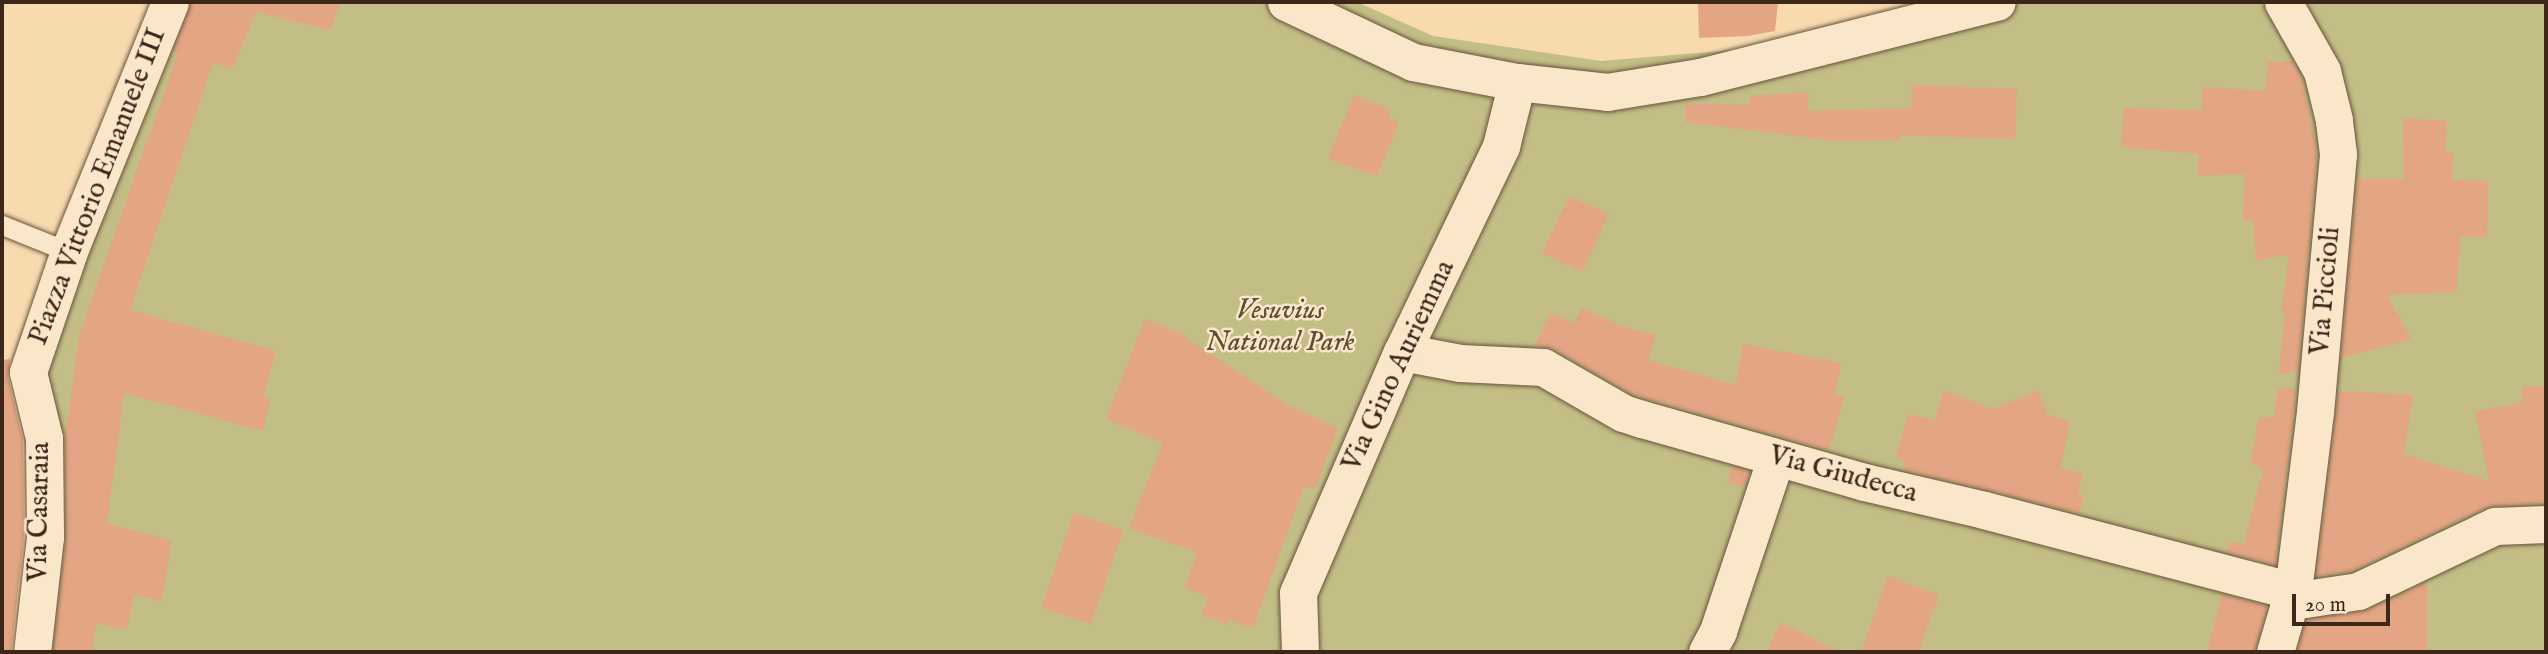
<!DOCTYPE html>
<html>
<head>
<meta charset="utf-8">
<style>
	body { margin:0 }
	#map { position:relative; width:2548px; height:654px; overflow:hidden; background:#f7daae; font-family:"IM FELL English",serif }
	div>[style] { position:absolute }
	[style*='--x'] { left:calc(var(--x)*1px); top:calc(var(--y)*1px); width:calc(var(--w)*1px); rotate:calc(var(--a)*1deg) }
	.green>* { inset:0; background:#c2be86 }
	.building>* { inset:0; background:#e3a583; transform-origin:0 0 }
	.roads { filter:drop-shadow(0 0 2px #6b543f) drop-shadow(0 0 2px #6b543f) }
	.lane>* { height:19px; margin:-9.5px; padding:0 9.5px; transform-origin:9.5px; border-radius:9.5px; background:#fae7ca }
	.street>* { height:37px; margin:-18.5px; padding:0 18.5px; transform-origin:18.5px; border-radius:18.5px; background:#fae7ca }
	span { translate:-50% -50%; white-space:nowrap; text-align:center; line-height:1.15; -webkit-text-stroke:5px #fae7ca; paint-order:stroke }
	.street-label { font-size:28px; color:#3c271a }
	.park-label { font-size:28px; color:#5e4d35; font-style:italic }
	.frame { position:absolute; inset:0; border:4px solid #3c271a; pointer-events:none }
	.scale { position:absolute; left:2292px; top:594px; width:98px; height:32px; box-sizing:border-box; border:4px solid #3c271a; border-top:0; padding-left:9px; font-size:21px; line-height:24px; white-space:nowrap; color:#3c271a; -webkit-text-stroke:5px #fae7ca; paint-order:stroke }
</style>
</head>
<body>
<div id="map">
	<div class="green">
		<i style="clip-path:polygon(155px 2px,1357px 2px,1433px 36px,1601px 61px,1744px 49px,1936px 2px,2546px 2px,2546px 652px,15px 652px,35px 502px,14px 379px)"></i>
	</div>
	<div class="building">
		<i style="clip-path:polygon(191px 2px,340px 2px,331px 30px,256px 12px,232px 69px,213px 63px,130px 310px,276px 351px,263px 397px,270px 399px,263px 431px,124px 393px,107px 523px,171px 541px,162px 601px,134px 595px,127px 629px,96px 624px,92px 652px,53px 652px,66px 539px,65px 438px,79px 336px,178px 53px,173px 51px)"></i>
		<i style="clip-path:polygon(1698px 2px,1778px 2px,1775px 31px,1748px 36px,1699px 38px)"></i>
		<i style="clip-path:polygon(2292px 61px,2302px 79px,2317px 154px,2298px 370px,2279px 375px,2285px 312px,2281px 312px,2289px 255px,2256px 260px,2253px 221px,2243px 220px,2245px 174px,2197px 176px,2199px 154px,2121px 147px,2124px 108px,2202px 110px,2202px 87px,2265px 91px,2268px 62px)"></i>
		<i style="clip-path:polygon(1912px 85px,2017px 89px,2015px 139px,1900px 135px,1901px 140px,1835px 141px,1685px 122px,1686px 104px,1749px 105px,1750px 96px,1809px 92px,1807px 111px,1911px 108px)"></i>
		<i style="clip-path:polygon(1354px 95px,1391px 110px,1388px 118px,1399px 122px,1377px 176px,1328px 159px)"></i>
		<i style="clip-path:polygon(2403px 118px,2447px 121px,2445px 152px,2453px 153px,2452px 180px,2488px 181px,2487px 237px,2461px 236px,2456px 292px,2387px 295px,2411px 339px,2341px 358px,2357px 179px,2404px 179px)"></i>
		<i style="left:1569px;top:196px;width:44px;height:63px;rotate:25deg"></i>
		<i style="clip-path:polygon(1582px 308px,1627px 328px,1656px 335px,1648px 360px,1736px 385px,1743px 344px,1841px 363px,1835px 395px,1844px 397px,1829px 450px,1632px 394px,1553px 349px,1535px 345px,1550px 313px,1574px 323px)"></i>
		<i style="clip-path:polygon(1145px 319px,1187px 336px,1186px 338px,1289px 406px,1338px 428px,1315px 489px,1304px 486px,1253px 628px,1228px 620px,1227px 625px,1201px 614px,1209px 597px,1185px 588px,1197px 552px,1129px 528px,1163px 443px,1106px 419px)"></i>
		<i style="clip-path:polygon(10px 359px,8px 377px,23px 441px,24px 536px,11px 652px,2px 652px,2px 360px)"></i>
		<i style="clip-path:polygon(2546px 386px,2546px 503px,2487px 507px,2352px 571px,2316px 576px,2338px 391px,2413px 395px,2404px 454px,2489px 481px,2475px 411px,2522px 403px,2522px 387px)"></i>
		<i style="clip-path:polygon(2278px 388px,2296px 389px,2275px 565px,2227px 552px,2230px 542px,2244px 544px,2263px 468px,2251px 464px,2258px 418px,2274px 417px)"></i>
		<i style="clip-path:polygon(2038px 390px,2047px 414px,2070px 421px,2061px 468px,2083px 474px,2078px 495px,2084px 496px,2079px 513px,1904px 470px,1906px 461px,1896px 458px,1908px 414px,1935px 420px,1943px 391px,1994px 409px)"></i>
		<i style="left:1732px;top:466px;width:18px;height:17px;rotate:16deg"></i>
		<i style="left:1074px;top:513px;width:52px;height:100px;rotate:19deg"></i>
		<i style="clip-path:polygon(1888px 576px,1939px 595px,1918px 652px,1861px 652px)"></i>
		<i style="clip-path:polygon(2427px 582px,2427px 652px,2297px 652px,2306px 620px,2367px 610px)"></i>
		<i style="clip-path:polygon(2222px 594px,2267px 606px,2255px 652px,2207px 652px)"></i>
		<i style="clip-path:polygon(1781px 623px,1841px 652px,1766px 652px)"></i>
	</div>
	<div class="roads">
		<div class="lane">
			<i style="--x:2;--y:225;--w:72;--a:21.9"></i>
		</div>
		<div class="street">
			<i style="--x:1286;--y:2;--w:140;--a:25.3"></i>
			<i style="--x:1413;--y:62;--w:106;--a:10.9"></i>
			<i style="--x:1517;--y:82;--w:91;--a:6.3"></i>
			<i style="--x:1607;--y:92;--w:94;--a:-9.2"></i>
			<i style="--x:1700;--y:77;--w:306;--a:-14.2"></i>
			<i style="--x:1402;--y:352;--w:59;--a:10.7"></i>
			<i style="--x:1460;--y:363;--w:83;--a:2.8"></i>
			<i style="--x:1543;--y:367;--w:92;--a:29.9"></i>
			<i style="--x:1623;--y:413;--w:20;--a:18"></i>
			<i style="--x:1642;--y:419;--w:231;--a:15.8"></i>
			<i style="--x:1864;--y:482;--w:123;--a:13.1"></i>
			<i style="--x:1984;--y:510;--w:319;--a:14.7"></i>
			<i style="--x:2293;--y:591;--w:14;--a:34"></i>
			<i style="--x:2305;--y:599;--w:54;--a:-8.6"></i>
			<i style="--x:2358;--y:591;--w:152;--a:-25.4"></i>
			<i style="--x:2495;--y:526;--w:51;--a:-2.2"></i>
			<i style="--x:28;--y:372;--w:133;--a:-71.2"></i>
			<i style="--x:71;--y:246;--w:263;--a:-67.9"></i>
			<i style="--x:28;--y:372;--w:68;--a:76.4"></i>
			<i style="--x:44;--y:438;--w:99;--a:89.4"></i>
			<i style="--x:45;--y:537;--w:116;--a:96.4"></i>
			<i style="--x:1300;--y:652;--w:59;--a:-91.9"></i>
			<i style="--x:1298;--y:593;--w:262;--a:-66.7"></i>
			<i style="--x:1402;--y:352;--w:229;--a:-64.3"></i>
			<i style="--x:1501;--y:146;--w:66;--a:-76"></i>
			<i style="--x:1707;--y:652;--w:24;--a:-62"></i>
			<i style="--x:1718;--y:631;--w:182;--a:-71.5"></i>
			<i style="--x:2275;--y:652;--w:64;--a:-73.6"></i>
			<i style="--x:2293;--y:591;--w:180;--a:-83"></i>
			<i style="--x:2315;--y:412;--w:259;--a:-84.9"></i>
			<i style="--x:2338;--y:154;--w:34;--a:-97"></i>
			<i style="--x:2334;--y:120;--w:50;--a:-103.8"></i>
			<i style="--x:2322;--y:71;--w:79;--a:-119.5"></i>
		</div>
	</div>
	<div class="street-label">
		<span style="left:98px;top:187px;rotate:-69deg">Piazza Vittorio Emanuele III</span>
		<span style="left:2326px;top:291px;rotate:-85deg">Via Piccioli</span>
		<span style="left:1399px;top:366px;rotate:-65deg">Via Gino Auriemma</span>
		<span style="left:1843px;top:475px;rotate:15deg">Via Giudecca</span>
		<span style="left:40px;top:512px;rotate:-89deg">Via Casaraia</span>
	</div>
	<div class="park-label">
		<span style="left:1280px;top:327px">Vesuvius<br>National Park</span>
	</div>
	<div class="frame"></div>
	<div class="scale">20 m</div>
</div>
</body>
</html>
